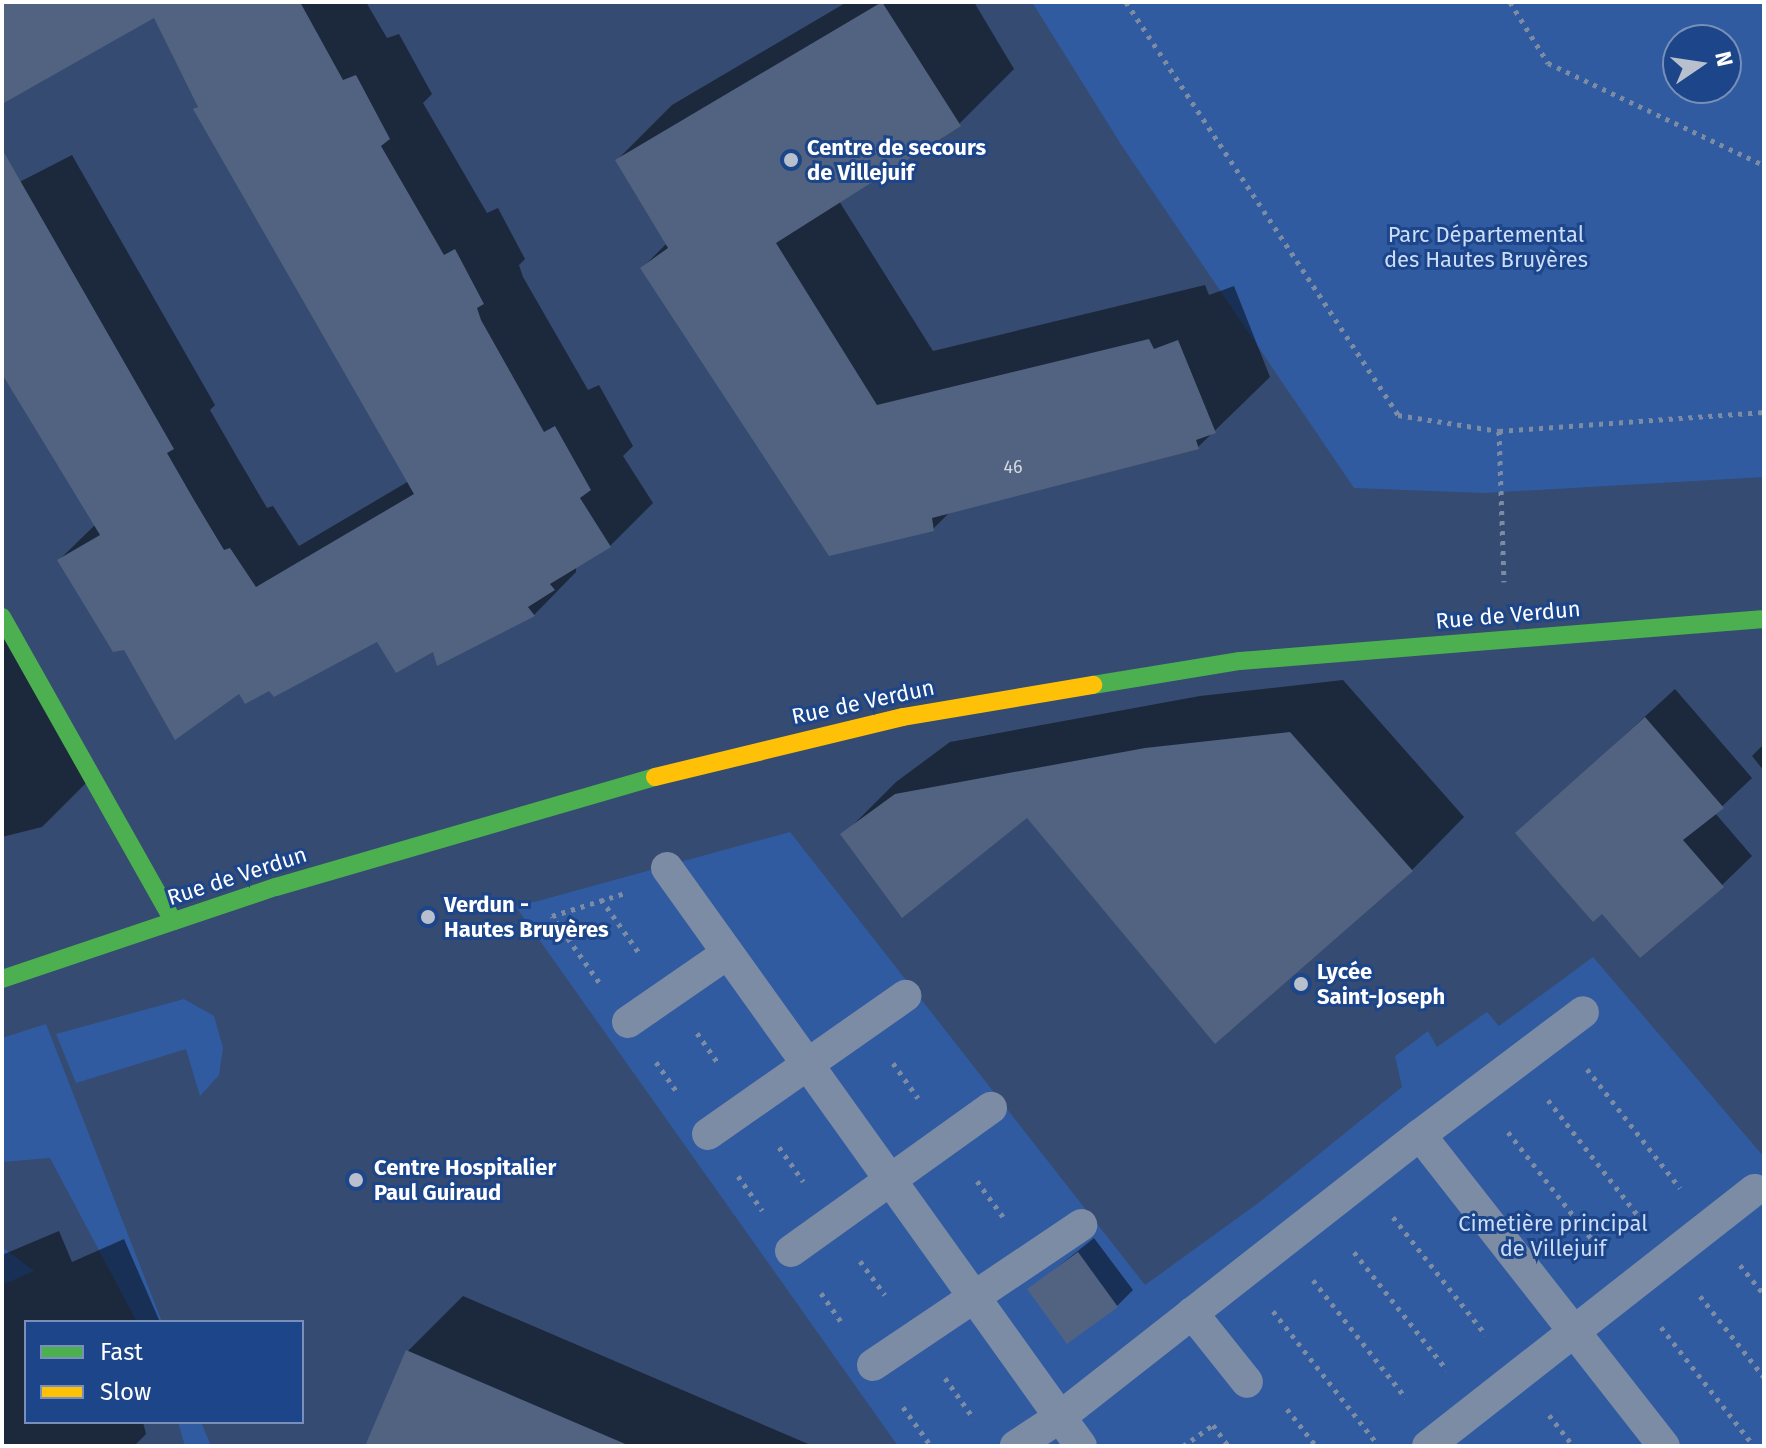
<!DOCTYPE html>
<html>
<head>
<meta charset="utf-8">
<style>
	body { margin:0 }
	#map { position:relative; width:1766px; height:1448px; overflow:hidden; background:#354b71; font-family:"Fira Sans",sans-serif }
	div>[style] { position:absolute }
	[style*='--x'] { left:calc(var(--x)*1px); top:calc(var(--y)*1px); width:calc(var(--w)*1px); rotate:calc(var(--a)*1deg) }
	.green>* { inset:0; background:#305ba1 }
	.shadow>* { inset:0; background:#0007 }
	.building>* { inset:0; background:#516381; transform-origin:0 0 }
	.path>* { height:5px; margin-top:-2.5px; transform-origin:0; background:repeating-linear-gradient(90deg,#7c8ca5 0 4px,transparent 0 10px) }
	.lane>* { height:32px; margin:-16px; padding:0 16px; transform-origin:16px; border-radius:16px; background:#7c8ca5 }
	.fast>* { height:18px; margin:-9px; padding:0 9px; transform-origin:9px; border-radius:9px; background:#4caf50 }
	.slow>* { height:18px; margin:-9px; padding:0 9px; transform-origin:9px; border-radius:9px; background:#ffc107 }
	.dots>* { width:22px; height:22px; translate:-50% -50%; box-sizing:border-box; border:4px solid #1c458a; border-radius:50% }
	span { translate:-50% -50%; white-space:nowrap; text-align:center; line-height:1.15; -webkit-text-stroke:6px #1c458a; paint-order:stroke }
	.number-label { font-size:18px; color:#d4d8e0 }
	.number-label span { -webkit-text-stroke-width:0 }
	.poi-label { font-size:22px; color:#fff; font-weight:700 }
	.left { translate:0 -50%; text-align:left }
	.park-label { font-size:22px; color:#ccddf9 }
	.street-label { font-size:22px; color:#fff }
	.frame { position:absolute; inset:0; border:4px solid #fff; pointer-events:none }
	.legend { position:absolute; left:24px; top:1320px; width:280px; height:104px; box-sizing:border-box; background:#1c458a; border:2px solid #778fb9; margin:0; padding:10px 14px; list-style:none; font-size:24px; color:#fff }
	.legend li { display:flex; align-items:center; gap:16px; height:40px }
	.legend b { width:40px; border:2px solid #778fb9 }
	.north { position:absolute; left:1662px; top:24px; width:80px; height:80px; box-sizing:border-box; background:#1c458a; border:2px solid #778fb9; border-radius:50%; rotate:77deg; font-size:22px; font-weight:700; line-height:32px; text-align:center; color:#fff }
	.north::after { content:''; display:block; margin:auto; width:28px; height:36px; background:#b8c0cd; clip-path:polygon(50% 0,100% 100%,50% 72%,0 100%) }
</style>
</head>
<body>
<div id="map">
	<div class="green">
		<i style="clip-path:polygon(evenodd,1032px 2px,1764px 2px,1764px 477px,1484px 493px,1354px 488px,1122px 146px,1032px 2px,1726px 40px,1726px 88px,1678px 88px,1678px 40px,1726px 40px)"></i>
		<i style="clip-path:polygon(790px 832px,1145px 1285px,1261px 1201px,1402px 1087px,1395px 1056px,1428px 1031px,1437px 1047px,1487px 1012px,1499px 1026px,1593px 957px,1764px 1157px,1764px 1446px,898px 1446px,516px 907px)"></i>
		<i style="clip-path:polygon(184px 999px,214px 1016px,223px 1048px,219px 1075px,200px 1096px,186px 1049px,76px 1083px,56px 1034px)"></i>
		<i style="clip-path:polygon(46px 1024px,162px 1322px,137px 1322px,50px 1158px,2px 1162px,2px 1038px)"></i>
		<i style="clip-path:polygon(2px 1247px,34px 1271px,2px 1285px)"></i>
		<i style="clip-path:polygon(178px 1422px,201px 1422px,211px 1446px,185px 1446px)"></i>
	</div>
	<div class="shadow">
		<i style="clip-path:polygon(2px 2px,366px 2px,387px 38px,399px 34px,432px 94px,423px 103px,487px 213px,498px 208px,525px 259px,519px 265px,523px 277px,588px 390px,599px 385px,633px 446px,623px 456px,653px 503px,610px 546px,576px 566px,576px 572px,534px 615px,435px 649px,378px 639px,270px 688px,240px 691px,125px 648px,59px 560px,96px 524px,2px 369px,2px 191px,72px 155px,215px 405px,210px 410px,237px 457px,267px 508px,273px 506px,299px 546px,409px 481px,195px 110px,199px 105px,155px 15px,2px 102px)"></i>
		<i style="clip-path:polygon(847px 2px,974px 2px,1014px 69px,959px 124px,839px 201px,933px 351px,1205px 285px,1209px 295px,1234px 286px,1270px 377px,1198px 447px,951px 511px,933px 529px,642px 268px,667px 243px,617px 160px,672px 105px)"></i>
		<i style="clip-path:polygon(2px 610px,96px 773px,42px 827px,2px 837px)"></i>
		<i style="clip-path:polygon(1343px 680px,1464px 817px,1412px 870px,1028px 816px,843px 835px,896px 782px,950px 742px,1200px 696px)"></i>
		<i style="clip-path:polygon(1675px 689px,1752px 778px,1715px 813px,1752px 856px,1722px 885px,1602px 911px,1518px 833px)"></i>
		<i style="clip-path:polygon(1764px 744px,1764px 771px,1752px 756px)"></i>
		<i style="clip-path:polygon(59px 1231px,72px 1262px,124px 1239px,160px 1322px,26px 1322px,26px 1422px,143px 1422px,146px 1434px,134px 1446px,2px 1446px,2px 1255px)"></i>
		<i style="clip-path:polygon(1094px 1238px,1133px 1290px,1117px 1306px,1030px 1289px)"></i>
		<i style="clip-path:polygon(463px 1296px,813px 1446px,367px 1446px,408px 1351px)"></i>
	</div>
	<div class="building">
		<i style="clip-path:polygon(2px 2px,300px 2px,343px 80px,356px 75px,390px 139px,381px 146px,444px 255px,455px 249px,484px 304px,477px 308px,481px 320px,544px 432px,555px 426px,591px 490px,580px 498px,611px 547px,550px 584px,555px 590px,528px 607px,535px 616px,437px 666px,433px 652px,396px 673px,377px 642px,274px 697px,269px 691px,245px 704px,239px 694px,175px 740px,124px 650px,113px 652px,57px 560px,100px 535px,2px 374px,2px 149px,174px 449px,167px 453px,194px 500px,224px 550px,230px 548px,256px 587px,414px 494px,193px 109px,198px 107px,154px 18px,2px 104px)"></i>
		<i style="clip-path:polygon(882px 2px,961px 126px,776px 243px,877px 405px,1149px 339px,1154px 349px,1178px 340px,1216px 433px,1196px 440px,1199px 449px,932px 518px,934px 531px,829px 556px,640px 268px,668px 248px,615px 160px)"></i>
		<i style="clip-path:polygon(1645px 717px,1724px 808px,1683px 840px,1724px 887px,1640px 958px,1602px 914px,1593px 922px,1515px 833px)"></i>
		<i style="clip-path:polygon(1290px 732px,1413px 871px,1215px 1044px,1027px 818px,902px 918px,840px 834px,895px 794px,1145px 748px)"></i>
		<i style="left:1078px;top:1252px;width:68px;height:63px;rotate:54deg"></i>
		<i style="clip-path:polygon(406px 1350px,630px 1446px,365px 1446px)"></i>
	</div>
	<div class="path">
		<i style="--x:1126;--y:2;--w:495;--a:56.6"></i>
		<i style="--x:1398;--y:415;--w:102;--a:9"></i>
		<i style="--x:1499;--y:431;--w:266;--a:-4.1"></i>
		<i style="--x:1510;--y:2;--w:72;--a:58.1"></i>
		<i style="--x:1548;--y:63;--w:239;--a:25.3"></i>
		<i style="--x:1499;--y:431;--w:151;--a:88.1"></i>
		<i style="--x:601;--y:899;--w:67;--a:54.7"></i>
		<i style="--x:599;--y:982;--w:81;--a:-125.5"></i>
		<i style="--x:552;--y:916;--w:77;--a:-17.5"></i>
		<i style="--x:697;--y:1033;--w:38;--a:55"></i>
		<i style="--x:656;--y:1062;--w:38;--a:55"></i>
		<i style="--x:893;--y:1063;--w:43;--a:54.5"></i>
		<i style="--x:1587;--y:1069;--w:151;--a:52"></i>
		<i style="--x:1548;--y:1100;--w:150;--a:52.1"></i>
		<i style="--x:1508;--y:1132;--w:146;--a:52"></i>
		<i style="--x:779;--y:1147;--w:42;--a:54.8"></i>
		<i style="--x:738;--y:1176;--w:42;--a:54.8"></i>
		<i style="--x:977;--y:1181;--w:46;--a:53.9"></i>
		<i style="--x:1393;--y:1217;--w:150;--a:51.8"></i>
		<i style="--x:1354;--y:1252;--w:150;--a:51.8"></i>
		<i style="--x:860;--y:1261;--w:42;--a:53.7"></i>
		<i style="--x:1740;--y:1265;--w:38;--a:51"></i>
		<i style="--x:1313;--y:1280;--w:150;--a:51.8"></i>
		<i style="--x:821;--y:1293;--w:38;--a:55"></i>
		<i style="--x:1700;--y:1296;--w:103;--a:51.7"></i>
		<i style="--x:1273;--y:1311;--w:170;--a:51.9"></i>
		<i style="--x:1661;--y:1327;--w:151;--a:52"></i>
		<i style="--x:945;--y:1378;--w:50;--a:54.7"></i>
		<i style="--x:903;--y:1407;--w:48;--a:54.3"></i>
		<i style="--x:1287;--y:1409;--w:47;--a:51.9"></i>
		<i style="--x:1549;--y:1415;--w:39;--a:52"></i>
		<i style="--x:1183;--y:1446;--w:37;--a:-35"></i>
		<i style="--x:1213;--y:1425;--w:26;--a:54"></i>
	</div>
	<div class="lane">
		<i style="--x:667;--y:868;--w:675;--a:54.4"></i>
		<i style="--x:1060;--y:1417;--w:53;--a:146.6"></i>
		<i style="--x:628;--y:1022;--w:121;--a:-34.6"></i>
		<i style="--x:708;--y:1134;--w:241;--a:-35"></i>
		<i style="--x:1420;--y:1135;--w:204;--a:-37"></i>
		<i style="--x:791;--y:1251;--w:246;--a:-35.6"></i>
		<i style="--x:1192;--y:1313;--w:88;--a:51.4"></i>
		<i style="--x:873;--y:1365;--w:251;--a:-33.9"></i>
		<i style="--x:1081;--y:1446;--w:36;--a:-126"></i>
		<i style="--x:1060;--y:1417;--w:457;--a:-38.1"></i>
		<i style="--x:1420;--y:1135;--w:395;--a:51.9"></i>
		<i style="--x:1428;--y:1446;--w:415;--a:-38.1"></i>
	</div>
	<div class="fast">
		<i style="--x:2;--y:617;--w:349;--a:60.6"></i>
		<i style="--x:1093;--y:685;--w:149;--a:-9.3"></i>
		<i style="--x:1240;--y:661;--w:526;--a:-4.58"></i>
		<i style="--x:2;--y:979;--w:289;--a:-18.6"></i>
		<i style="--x:276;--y:887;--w:395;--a:-16.2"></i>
	</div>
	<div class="slow">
		<i style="--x:655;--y:777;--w:255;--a:-13.6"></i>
		<i style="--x:903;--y:717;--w:193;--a:-9.6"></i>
	</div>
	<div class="dots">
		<i style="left:791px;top:160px;background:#b8c0cd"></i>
		<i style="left:428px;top:917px;background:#b8c0cd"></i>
		<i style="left:1301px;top:984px;background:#b8c0cd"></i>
		<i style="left:356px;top:1180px;background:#b8c0cd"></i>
	</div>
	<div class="number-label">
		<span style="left:1013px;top:467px">46</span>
	</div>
	<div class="poi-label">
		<span class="left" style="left:807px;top:160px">Centre de secours<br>de Villejuif</span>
		<span class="left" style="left:444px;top:917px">Verdun -<br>Hautes Bruyères</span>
		<span class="left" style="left:1317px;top:984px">Lycée<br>Saint-Joseph</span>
		<span class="left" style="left:374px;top:1180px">Centre Hospitalier<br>Paul Guiraud</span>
	</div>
	<div class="park-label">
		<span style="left:1486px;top:247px">Parc Départemental<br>des Hautes Bruyères</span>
		<span style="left:1553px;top:1236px">Cimetière principal<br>de Villejuif</span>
	</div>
	<div class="street-label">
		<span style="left:1508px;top:615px;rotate:-5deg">Rue de Verdun</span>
		<span style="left:863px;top:702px;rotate:-12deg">Rue de Verdun</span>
		<span style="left:237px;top:876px;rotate:-18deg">Rue de Verdun</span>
	</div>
	<div class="frame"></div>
	<ul class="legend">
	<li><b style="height:10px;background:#4caf50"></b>Fast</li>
	<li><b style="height:10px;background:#ffc107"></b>Slow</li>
	</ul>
	<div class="north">N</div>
</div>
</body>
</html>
